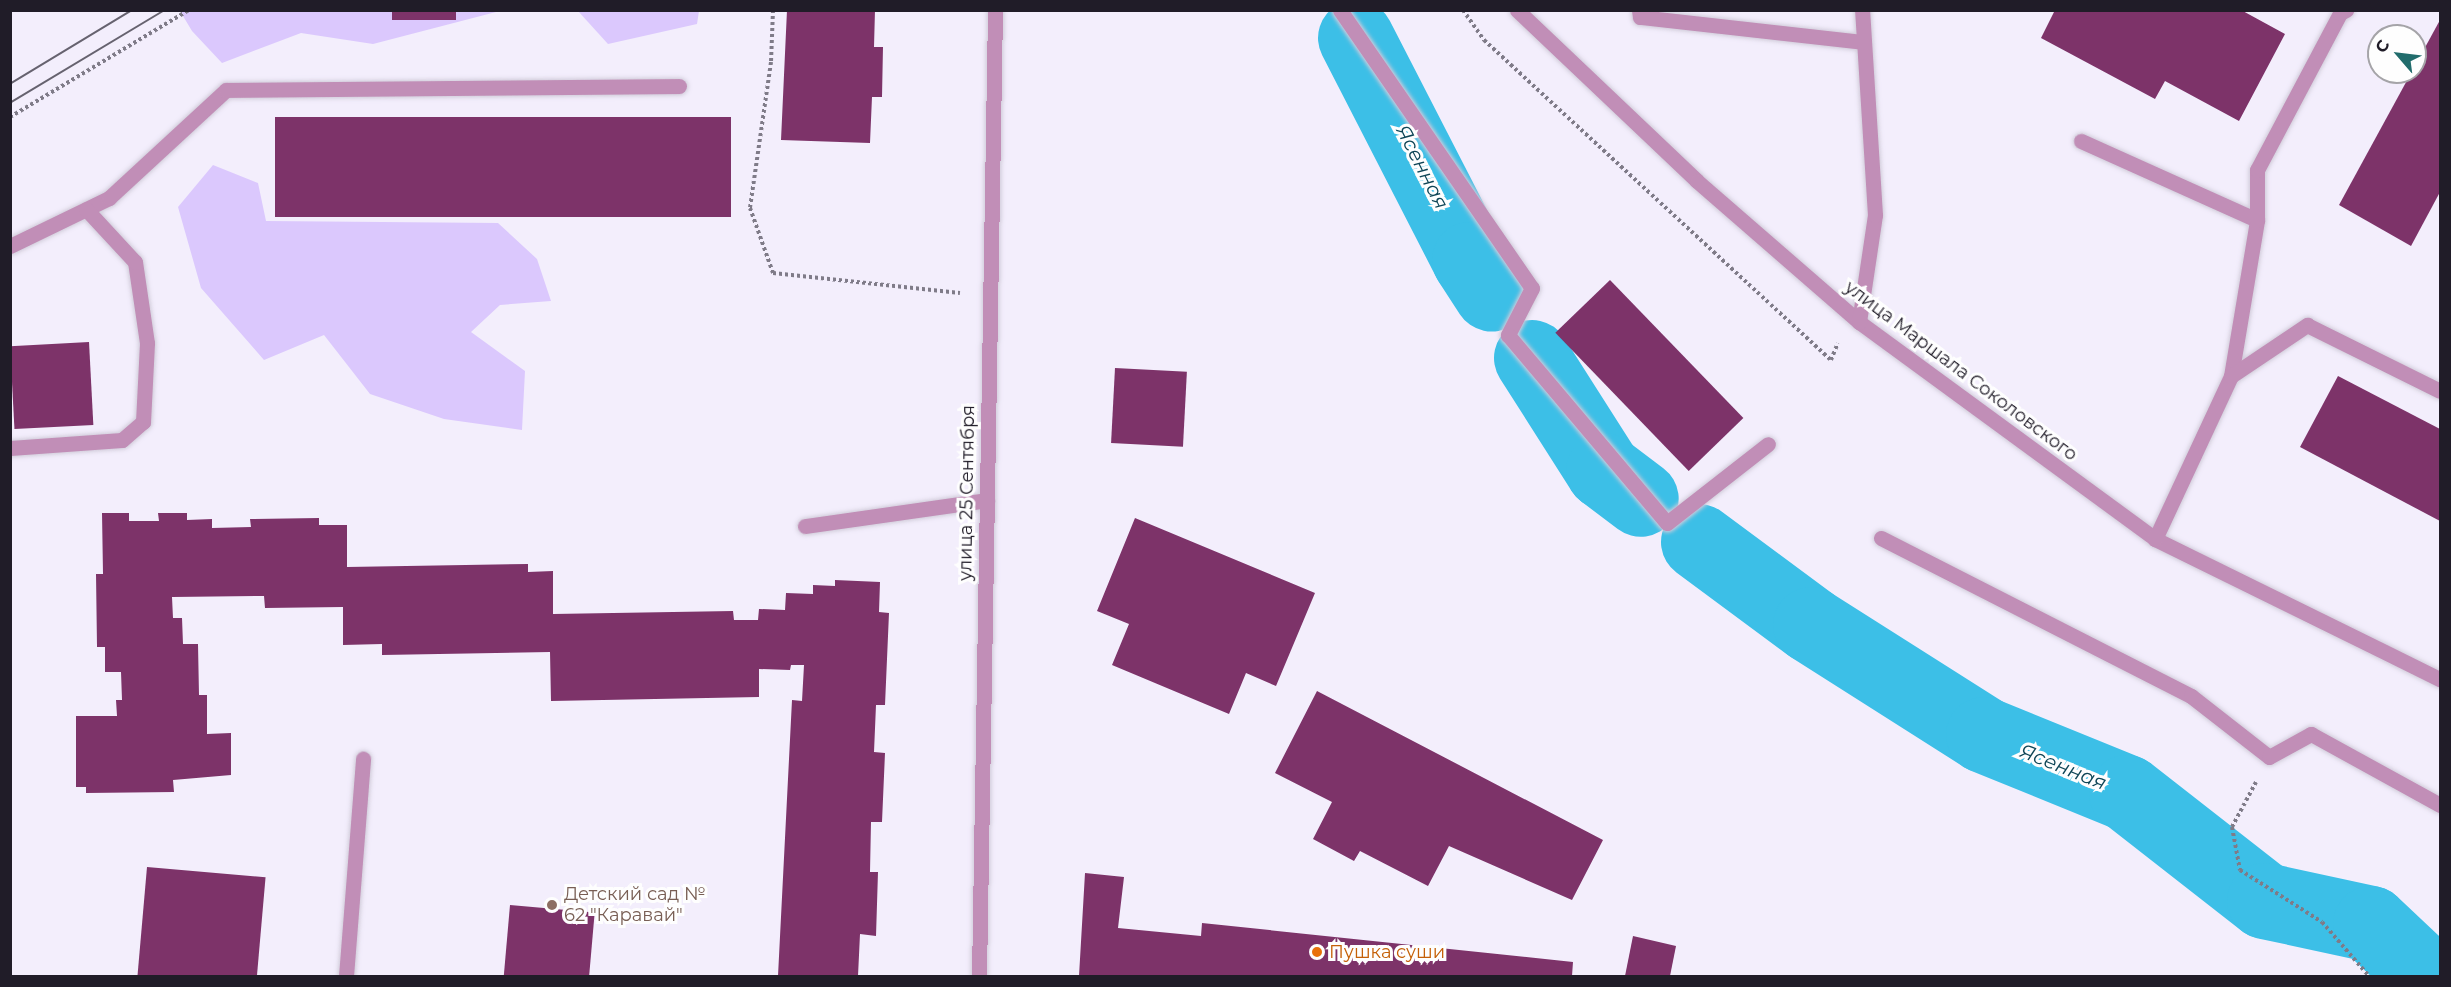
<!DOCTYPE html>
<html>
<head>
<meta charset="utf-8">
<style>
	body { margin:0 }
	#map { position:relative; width:2451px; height:987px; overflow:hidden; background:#f3eefc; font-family:Montserrat,sans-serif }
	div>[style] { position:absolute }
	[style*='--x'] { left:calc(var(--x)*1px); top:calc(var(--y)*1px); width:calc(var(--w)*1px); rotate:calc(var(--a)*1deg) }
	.green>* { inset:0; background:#dbc8fd }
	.river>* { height:76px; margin:-38px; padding:0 38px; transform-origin:38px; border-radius:38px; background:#3cbfe7 }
	.building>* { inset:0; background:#7d3369; transform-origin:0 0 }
	.path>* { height:4px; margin-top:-2px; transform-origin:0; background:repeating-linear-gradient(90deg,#7f7b88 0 3px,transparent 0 6px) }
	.roads { filter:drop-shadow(0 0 2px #d1ccda) drop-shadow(0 0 2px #d1ccda) }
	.minor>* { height:15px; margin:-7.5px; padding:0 7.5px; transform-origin:7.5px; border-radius:7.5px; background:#c18eb7 }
	.tram>* { height:1.5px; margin:-0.75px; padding:0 0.75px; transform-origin:0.75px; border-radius:0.75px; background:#66626f }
	.dots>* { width:16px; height:16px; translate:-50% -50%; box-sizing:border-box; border:3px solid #fefefe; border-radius:50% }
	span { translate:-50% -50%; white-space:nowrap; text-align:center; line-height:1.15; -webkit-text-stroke:6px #fefefe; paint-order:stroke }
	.street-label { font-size:18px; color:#201c28 }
	.education-label { font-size:18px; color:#785e54 }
	.left { translate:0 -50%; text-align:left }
	.food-label { font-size:18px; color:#c56008 }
	.water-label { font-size:20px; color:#0e4556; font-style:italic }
	.frame { position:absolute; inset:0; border:12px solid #201c28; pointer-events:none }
	.north { position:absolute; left:2367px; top:24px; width:60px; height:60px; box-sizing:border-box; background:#fefefe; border:2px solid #a5a4a8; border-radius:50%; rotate:298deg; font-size:16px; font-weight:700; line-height:24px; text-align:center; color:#201c28 }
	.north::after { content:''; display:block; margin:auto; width:21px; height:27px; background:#216c6c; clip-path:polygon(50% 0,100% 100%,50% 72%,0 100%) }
</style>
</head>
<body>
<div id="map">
	<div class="green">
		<i style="clip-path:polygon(180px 11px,533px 11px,496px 12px,373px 44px,301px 33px,222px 63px,192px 31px)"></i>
		<i style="clip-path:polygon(578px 11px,699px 11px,697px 24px,608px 44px)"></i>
		<i style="clip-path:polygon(213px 165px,258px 183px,266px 221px,498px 223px,537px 259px,551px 301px,500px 305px,471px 332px,525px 371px,522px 430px,444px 419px,370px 394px,324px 335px,264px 360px,201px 288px,178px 207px)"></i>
	</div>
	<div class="river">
		<i style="--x:1356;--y:38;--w:250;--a:62.8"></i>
		<i style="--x:1470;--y:260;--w:40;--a:57.1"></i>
		<i style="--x:1532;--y:358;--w:134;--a:57.5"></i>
		<i style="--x:1604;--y:471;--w:46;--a:37.1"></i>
		<i style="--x:1699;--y:542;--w:139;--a:36.5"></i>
		<i style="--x:1811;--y:625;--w:205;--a:32.4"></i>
		<i style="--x:1984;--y:735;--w:154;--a:22.1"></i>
		<i style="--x:2127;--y:793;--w:175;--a:38"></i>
		<i style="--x:2265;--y:901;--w:108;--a:12.2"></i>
		<i style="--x:2371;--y:924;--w:76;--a:43.4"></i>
	</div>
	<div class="building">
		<i style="left:392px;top:10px;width:64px;height:10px"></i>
		<i style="clip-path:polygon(787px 10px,875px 10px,874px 47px,883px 47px,882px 97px,872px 97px,870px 143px,781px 140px)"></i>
		<i style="clip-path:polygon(2055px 10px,2241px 10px,2285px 34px,2239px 121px,2165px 81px,2155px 99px,2041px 38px)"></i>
		<i style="clip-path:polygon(2440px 20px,2440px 192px,2411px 246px,2339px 205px)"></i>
		<i style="left:731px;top:117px;width:100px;height:456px;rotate:90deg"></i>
		<i style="left:1610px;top:280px;width:192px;height:76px;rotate:46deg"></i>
		<i style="left:89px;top:342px;width:83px;height:79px;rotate:87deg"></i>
		<i style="left:1115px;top:368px;width:72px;height:75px;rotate:3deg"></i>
		<i style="clip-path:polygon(2338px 376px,2440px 429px,2440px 521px,2300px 447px)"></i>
		<i style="clip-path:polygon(102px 513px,129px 513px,129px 521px,159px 521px,158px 513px,187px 513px,187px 520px,212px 519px,212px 528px,251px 527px,250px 519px,319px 518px,319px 525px,347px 525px,347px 567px,528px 564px,528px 572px,553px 571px,553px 614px,733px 611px,734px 620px,758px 620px,759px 609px,785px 610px,786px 593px,813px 594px,813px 585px,835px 586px,835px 580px,880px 582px,879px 612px,889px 613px,885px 705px,876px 705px,874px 752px,885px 753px,882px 822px,871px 822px,870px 872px,878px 872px,876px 936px,860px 934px,858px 976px,778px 976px,792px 700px,802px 701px,804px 665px,791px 665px,790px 670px,759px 669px,759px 697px,551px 701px,550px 652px,382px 655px,382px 644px,343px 645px,343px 607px,265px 608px,264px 596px,172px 597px,173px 618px,182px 618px,183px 644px,198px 644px,199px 695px,207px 695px,207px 734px,231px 733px,231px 775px,173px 780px,174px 792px,86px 793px,86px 787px,76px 787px,76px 716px,117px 716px,116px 700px,122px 700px,121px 672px,105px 672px,105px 647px,97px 647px,96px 574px,103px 574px)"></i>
		<i style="clip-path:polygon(1135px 518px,1315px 593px,1276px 686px,1246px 673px,1229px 714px,1112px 665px,1129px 624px,1097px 611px)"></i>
		<i style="clip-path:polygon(1317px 691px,1603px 840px,1572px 900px,1449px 846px,1428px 886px,1360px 851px,1354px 861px,1313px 839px,1332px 802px,1275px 773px)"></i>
		<i style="left:147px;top:867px;width:119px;height:109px;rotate:5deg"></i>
		<i style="clip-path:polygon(1085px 873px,1124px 877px,1118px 928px,1201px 936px,1202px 923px,1573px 962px,1572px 976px,1079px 976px)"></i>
		<i style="left:510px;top:905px;width:85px;height:71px;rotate:5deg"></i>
		<i style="clip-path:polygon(1633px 936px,1676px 946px,1670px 976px,1625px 976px)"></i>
	</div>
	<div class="path">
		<i style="--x:773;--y:10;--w:52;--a:92.2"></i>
		<i style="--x:771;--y:62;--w:148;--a:98.2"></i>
		<i style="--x:750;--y:208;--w:69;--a:70.5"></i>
		<i style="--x:773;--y:273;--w:188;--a:6.1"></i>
		<i style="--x:1463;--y:10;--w:37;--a:55"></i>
		<i style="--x:1484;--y:40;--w:472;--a:42.7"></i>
		<i style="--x:1831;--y:360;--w:18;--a:-68"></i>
		<i style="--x:10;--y:117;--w:209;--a:-30.9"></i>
		<i style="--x:2256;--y:782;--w:51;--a:118.1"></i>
		<i style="--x:2232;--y:827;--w:44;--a:79.5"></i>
		<i style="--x:2240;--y:870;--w:97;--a:32.4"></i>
		<i style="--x:2322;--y:922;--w:72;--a:49"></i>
	</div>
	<div class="roads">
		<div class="minor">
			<i style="--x:1340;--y:10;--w:338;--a:55.4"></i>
			<i style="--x:1532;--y:288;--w:53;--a:117.1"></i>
			<i style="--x:1508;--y:335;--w:246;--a:49.8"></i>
			<i style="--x:1667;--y:523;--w:128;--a:-38"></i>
			<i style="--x:1517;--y:10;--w:248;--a:43.5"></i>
			<i style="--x:1697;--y:181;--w:215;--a:41"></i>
			<i style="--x:1859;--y:322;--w:367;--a:36.2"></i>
			<i style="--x:2155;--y:539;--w:318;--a:26.2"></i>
			<i style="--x:1639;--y:10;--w:7;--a:82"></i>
			<i style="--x:1640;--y:17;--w:225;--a:6.4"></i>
			<i style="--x:2081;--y:141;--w:193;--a:24.2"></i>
			<i style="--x:10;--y:246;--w:110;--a:-25.9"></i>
			<i style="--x:109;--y:198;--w:159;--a:-42.7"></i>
			<i style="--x:226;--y:90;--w:453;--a:-0.5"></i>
			<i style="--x:1859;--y:322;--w:108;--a:-81.5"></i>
			<i style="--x:1875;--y:215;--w:205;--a:-93.6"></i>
			<i style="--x:2231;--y:376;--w:158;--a:-80.5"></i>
			<i style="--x:2257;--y:220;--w:50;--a:-90"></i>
			<i style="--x:2257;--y:170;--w:178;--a:-62.1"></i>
			<i style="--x:2340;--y:13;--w:7;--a:-27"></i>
			<i style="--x:10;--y:448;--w:112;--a:-4.1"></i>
			<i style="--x:122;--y:440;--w:28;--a:-41"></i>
			<i style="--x:143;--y:422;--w:79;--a:-87.1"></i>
			<i style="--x:147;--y:343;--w:82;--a:-98.4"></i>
			<i style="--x:135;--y:262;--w:72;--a:-132.8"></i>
			<i style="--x:805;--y:526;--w:184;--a:-8.1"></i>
			<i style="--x:1881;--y:538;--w:348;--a:27"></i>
			<i style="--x:2191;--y:696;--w:99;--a:38"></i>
			<i style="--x:2269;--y:757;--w:48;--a:-28.7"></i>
			<i style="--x:2311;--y:734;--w:147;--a:28.8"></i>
			<i style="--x:2155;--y:539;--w:180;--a:-65"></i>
			<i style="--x:2231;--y:376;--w:92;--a:-33.9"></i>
			<i style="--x:2307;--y:325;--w:148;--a:26.4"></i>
			<i style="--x:346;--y:976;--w:218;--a:-85.5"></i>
			<i style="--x:979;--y:976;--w:966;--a:-89.05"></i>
		</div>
	</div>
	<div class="tram">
		<i style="--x:10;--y:84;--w:143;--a:-31.2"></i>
		<i style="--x:10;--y:103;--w:181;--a:-31"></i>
	</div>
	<div class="dots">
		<i style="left:552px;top:905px;background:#8d6e63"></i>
		<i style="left:1317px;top:952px;background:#e8710a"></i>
	</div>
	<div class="street-label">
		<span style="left:1961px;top:371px;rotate:37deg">улица Маршала Соколовского</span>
		<span style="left:967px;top:493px;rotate:-89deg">улица 25 Сентября</span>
	</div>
	<div class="education-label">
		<span class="left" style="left:564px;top:905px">Детский сад №<br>62 "Каравай"</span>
	</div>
	<div class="food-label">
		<span class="left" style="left:1329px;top:952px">Пушка суши</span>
	</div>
	<div class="water-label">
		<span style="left:1422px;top:167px;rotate:63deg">Ясенная</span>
		<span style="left:2063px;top:767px;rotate:22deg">Ясенная</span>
	</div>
	<div class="frame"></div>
	<div class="north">С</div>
</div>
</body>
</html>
